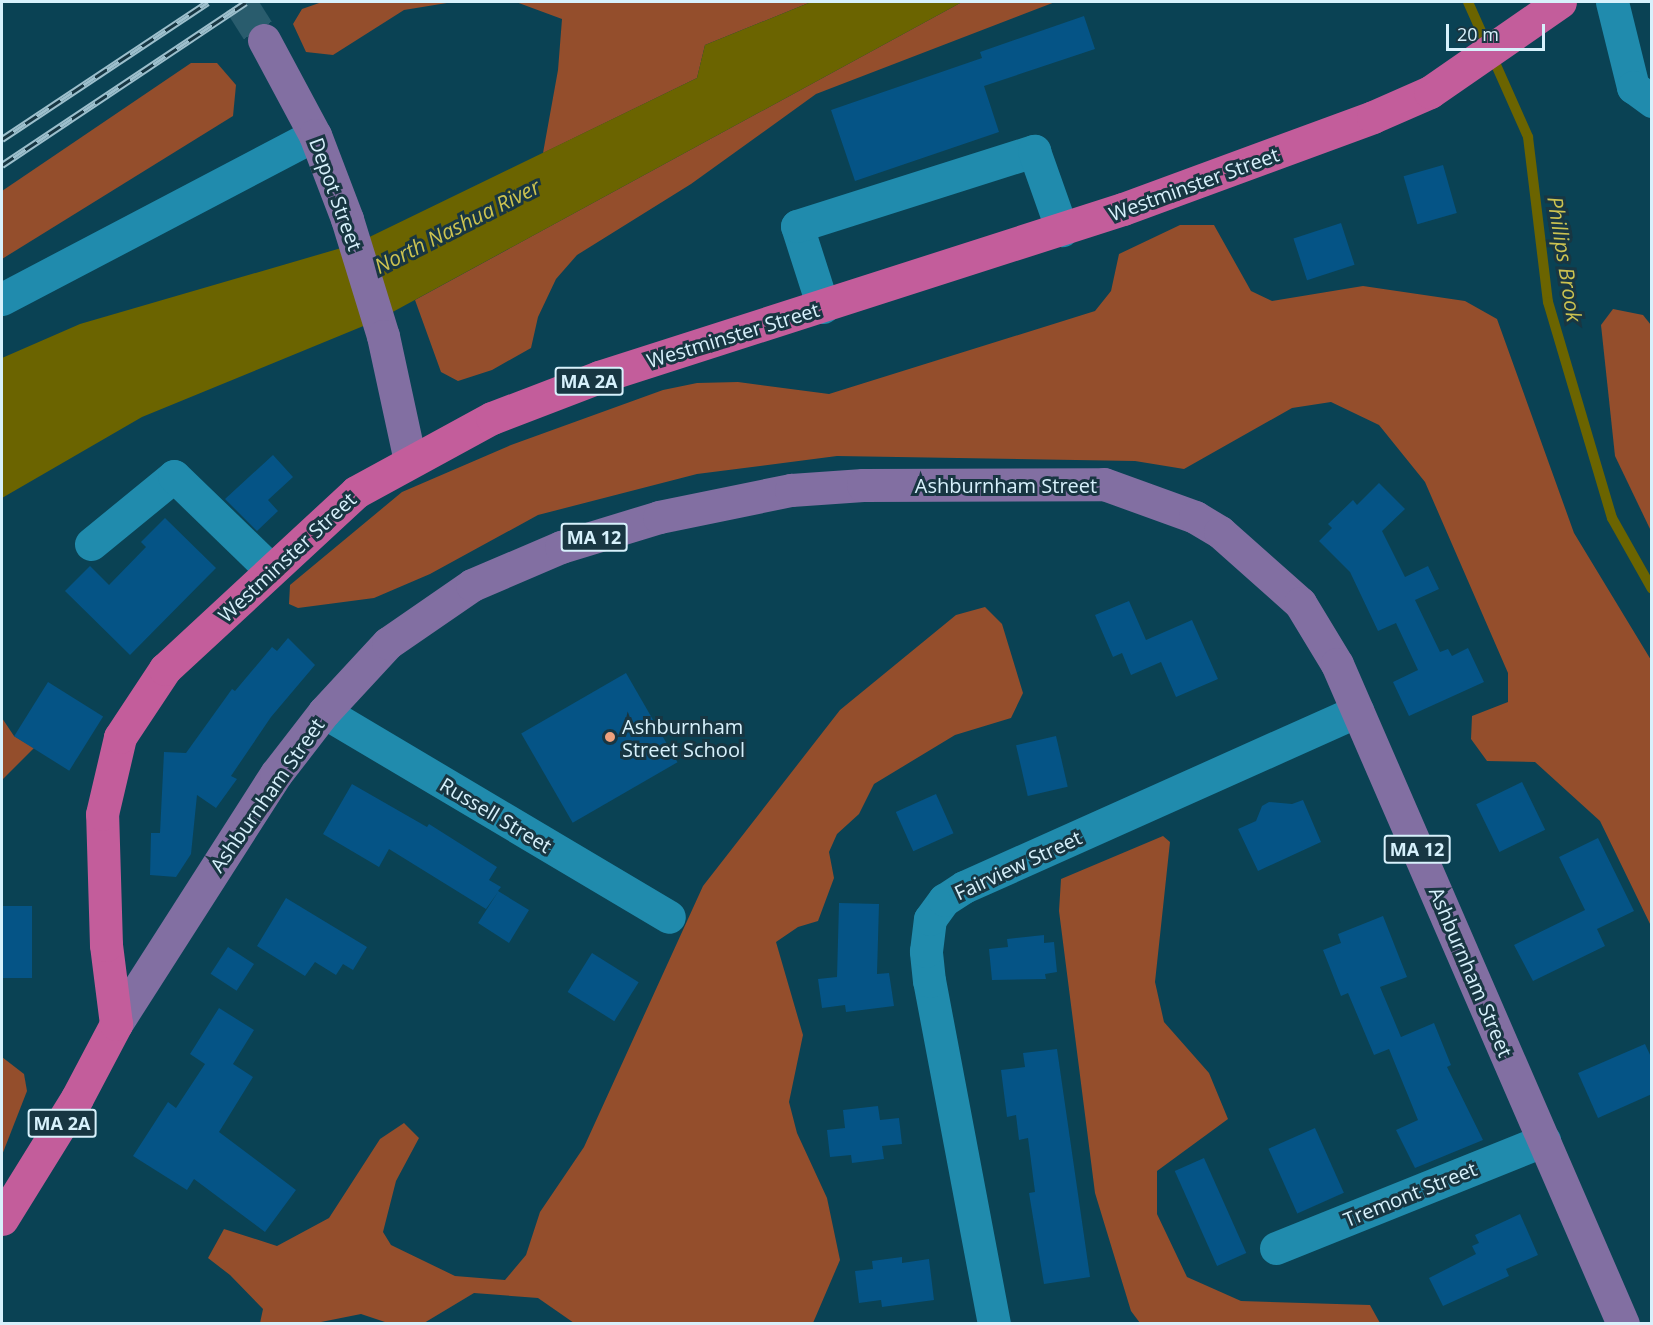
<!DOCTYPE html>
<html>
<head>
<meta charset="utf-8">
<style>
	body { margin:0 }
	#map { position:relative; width:1653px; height:1325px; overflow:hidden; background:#0a4254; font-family:"Open Sans",sans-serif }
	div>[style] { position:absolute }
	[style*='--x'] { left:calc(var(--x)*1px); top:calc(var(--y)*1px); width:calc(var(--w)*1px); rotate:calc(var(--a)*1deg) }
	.forest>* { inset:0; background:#944e2c }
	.water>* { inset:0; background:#6b6400 }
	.stream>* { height:10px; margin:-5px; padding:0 5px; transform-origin:5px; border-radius:5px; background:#6b6400 }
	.building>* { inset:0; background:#055486; transform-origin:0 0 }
	.major-tunnel>* { height:33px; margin-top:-16.5px; transform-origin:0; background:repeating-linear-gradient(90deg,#295c6d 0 33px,transparent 0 49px) }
	.minor>* { height:33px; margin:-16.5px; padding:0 16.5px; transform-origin:16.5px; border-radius:16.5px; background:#208bad }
	.major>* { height:33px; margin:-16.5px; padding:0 16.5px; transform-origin:16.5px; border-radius:16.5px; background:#826fa2 }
	.highway>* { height:33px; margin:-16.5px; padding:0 16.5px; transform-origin:16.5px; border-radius:16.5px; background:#c35d9b }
	.rail>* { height:7px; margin-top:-3.5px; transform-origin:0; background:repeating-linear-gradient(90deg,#183642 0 14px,#9dbfcc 0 28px); box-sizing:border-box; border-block:2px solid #9dbfcc }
	.dots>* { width:16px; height:16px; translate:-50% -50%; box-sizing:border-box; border:3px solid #183642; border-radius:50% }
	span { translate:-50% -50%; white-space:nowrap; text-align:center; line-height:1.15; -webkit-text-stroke:6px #183642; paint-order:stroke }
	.shield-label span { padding:2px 4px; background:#183642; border:2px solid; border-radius:4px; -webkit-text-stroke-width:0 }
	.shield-label { font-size:18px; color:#d7f1fc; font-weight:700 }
	.street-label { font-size:20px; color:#d7f1fc }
	.poi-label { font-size:20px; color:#d7f1fc }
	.left { translate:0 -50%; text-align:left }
	.water-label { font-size:21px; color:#ccc351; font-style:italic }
	.frame { position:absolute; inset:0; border:3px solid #d7f1fc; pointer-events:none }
	.scale { position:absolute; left:1446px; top:24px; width:99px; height:27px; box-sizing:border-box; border:3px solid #d7f1fc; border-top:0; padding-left:8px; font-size:18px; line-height:21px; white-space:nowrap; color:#d7f1fc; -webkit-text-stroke:4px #183642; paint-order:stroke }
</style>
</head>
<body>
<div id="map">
	<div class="forest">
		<i style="clip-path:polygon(322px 2px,453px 2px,404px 10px,333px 55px,306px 52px,293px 24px,302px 9px)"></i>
		<i style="clip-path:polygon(516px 2px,811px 2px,705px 45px,697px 78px,543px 153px,558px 70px,562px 19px)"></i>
		<i style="clip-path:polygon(962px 2px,1055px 2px,816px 94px,691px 184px,577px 255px,556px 279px,538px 317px,531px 348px,492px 370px,458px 381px,441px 372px,415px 300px)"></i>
		<i style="clip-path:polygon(191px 63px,217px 63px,236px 85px,233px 116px,2px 259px,2px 191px)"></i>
		<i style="clip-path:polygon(1180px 225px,1214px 225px,1251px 291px,1272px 301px,1363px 286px,1465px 301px,1497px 319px,1574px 533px,1651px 660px,1651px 926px,1600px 821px,1535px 762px,1487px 761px,1471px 739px,1472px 716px,1508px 702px,1508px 673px,1425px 482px,1379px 425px,1331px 402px,1292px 408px,1184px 469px,1135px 461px,837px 456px,697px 474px,538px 515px,430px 574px,374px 598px,298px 608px,289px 604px,290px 585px,402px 492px,511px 445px,663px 390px,697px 383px,738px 382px,829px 394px,1095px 311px,1111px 291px,1119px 254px)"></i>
		<i style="clip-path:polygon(1613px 309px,1643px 315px,1651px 325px,1651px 531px,1615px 456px,1601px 325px)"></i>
		<i style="clip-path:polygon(985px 607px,1002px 624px,1023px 693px,1011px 718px,955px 735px,874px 784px,859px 814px,837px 834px,829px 852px,834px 878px,818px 921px,798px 927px,776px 942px,803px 1035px,789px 1102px,797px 1133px,827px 1198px,840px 1260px,813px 1323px,574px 1323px,538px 1298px,474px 1293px,424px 1323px,388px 1323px,361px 1314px,316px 1323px,260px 1323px,263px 1309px,230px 1275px,208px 1258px,224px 1229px,277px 1246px,329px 1218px,380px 1139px,404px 1123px,419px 1138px,396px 1181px,383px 1232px,391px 1245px,455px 1276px,505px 1280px,526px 1255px,540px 1212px,584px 1147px,703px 886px,840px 710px,956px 615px)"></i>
		<i style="clip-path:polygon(2px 718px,14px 736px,34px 748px,2px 780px)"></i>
		<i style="clip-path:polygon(1163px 836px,1170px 842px,1155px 982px,1164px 1022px,1209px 1073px,1228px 1119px,1157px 1171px,1157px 1214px,1187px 1277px,1241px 1301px,1370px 1305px,1380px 1323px,1140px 1323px,1131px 1311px,1095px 1193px,1059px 911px,1061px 879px)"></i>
		<i style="clip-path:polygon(2px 1057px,24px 1074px,27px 1091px,2px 1155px)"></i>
	</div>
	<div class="water">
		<i style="clip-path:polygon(811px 2px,962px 2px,378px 320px,142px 417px,2px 498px,2px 358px,80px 324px,355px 244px,697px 78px,705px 45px)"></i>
	</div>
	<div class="stream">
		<i style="--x:1468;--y:2;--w:148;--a:66"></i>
		<i style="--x:1528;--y:137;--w:166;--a:83.1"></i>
		<i style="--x:1548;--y:302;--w:225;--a:73.5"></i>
		<i style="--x:1612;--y:518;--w:81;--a:60.6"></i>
	</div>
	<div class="building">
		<i style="clip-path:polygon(1084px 16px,1095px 49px,984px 86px,999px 132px,855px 181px,831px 110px,982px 58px,980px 52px)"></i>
		<i style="left:1443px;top:165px;width:50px;height:41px;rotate:74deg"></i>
		<i style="left:1341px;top:223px;width:44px;height:50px;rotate:72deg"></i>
		<i style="clip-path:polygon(273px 455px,293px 477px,268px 500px,278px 511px,257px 531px,225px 499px)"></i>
		<i style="clip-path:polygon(1379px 483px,1405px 509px,1382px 531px,1405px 577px,1428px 566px,1439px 589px,1415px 600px,1440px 652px,1448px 649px,1452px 656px,1468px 648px,1484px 682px,1409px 716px,1393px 682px,1418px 670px,1396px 623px,1378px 631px,1350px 572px,1319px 541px,1332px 528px,1328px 524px,1353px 500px,1357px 505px)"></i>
		<i style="clip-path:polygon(165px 518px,216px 568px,130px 655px,65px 591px,90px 566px,109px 585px,146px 547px,141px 542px)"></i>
		<i style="clip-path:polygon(1129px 601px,1146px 640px,1192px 620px,1218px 679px,1176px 697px,1161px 662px,1131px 675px,1122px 653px,1113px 657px,1095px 615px)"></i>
		<i style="clip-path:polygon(288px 638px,315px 665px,271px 717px,231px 776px,237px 779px,216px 808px,197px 795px,191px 854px,176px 877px,150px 875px,151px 833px,160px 833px,164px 752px,186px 753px,232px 689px,235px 691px,272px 647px,277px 651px)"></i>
		<i style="left:626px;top:673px;width:103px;height:121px;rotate:60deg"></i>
		<i style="left:48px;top:682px;width:65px;height:64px;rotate:32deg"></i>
		<i style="left:1056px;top:736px;width:52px;height:41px;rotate:77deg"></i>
		<i style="left:1522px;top:782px;width:53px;height:51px;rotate:64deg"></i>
		<i style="clip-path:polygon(352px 784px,427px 827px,429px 824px,497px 867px,489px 880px,501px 887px,498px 891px,529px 910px,509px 943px,478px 923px,498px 892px,486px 909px,389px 849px,379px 867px,323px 834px)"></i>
		<i style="left:936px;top:794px;width:43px;height:44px;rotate:66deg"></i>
		<i style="clip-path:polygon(1303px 800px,1321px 842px,1258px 871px,1238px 829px,1256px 821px,1262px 806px,1269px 802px,1292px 804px)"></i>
		<i style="clip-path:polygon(1598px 838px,1634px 911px,1597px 929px,1605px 946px,1533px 981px,1514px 945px,1585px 910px,1559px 857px)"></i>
		<i style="clip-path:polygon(286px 898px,367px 947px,353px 970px,343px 964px,336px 975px,315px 962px,305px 976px,257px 946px)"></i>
		<i style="clip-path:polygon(839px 903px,879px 904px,877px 974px,889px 973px,894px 1006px,846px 1012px,845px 1005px,822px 1008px,818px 979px,837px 977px)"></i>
		<i style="left:2px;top:906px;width:30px;height:72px"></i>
		<i style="clip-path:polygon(1383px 916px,1407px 977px,1380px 987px,1401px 1037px,1434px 1023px,1451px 1065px,1447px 1067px,1483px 1140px,1415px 1168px,1396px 1130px,1418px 1120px,1389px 1049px,1374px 1055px,1348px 993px,1341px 996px,1323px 950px,1341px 943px,1338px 934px)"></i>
		<i style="clip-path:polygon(1044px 935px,1044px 943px,1054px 942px,1057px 972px,1045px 974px,1046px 979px,992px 980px,989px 949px,1008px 947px,1007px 939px)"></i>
		<i style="left:228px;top:947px;width:31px;height:32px;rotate:33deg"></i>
		<i style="left:592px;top:953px;width:55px;height:46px;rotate:32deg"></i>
		<i style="clip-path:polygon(219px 1008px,254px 1030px,233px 1064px,253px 1077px,219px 1132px,296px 1190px,265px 1232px,194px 1179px,187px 1190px,133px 1156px,168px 1102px,176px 1108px,205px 1064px,190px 1054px)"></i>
		<i style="clip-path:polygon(1645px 1044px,1652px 1059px,1652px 1094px,1598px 1118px,1578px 1073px)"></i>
		<i style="clip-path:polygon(1057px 1049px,1090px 1277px,1044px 1284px,1029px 1193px,1035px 1192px,1028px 1138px,1019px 1140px,1016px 1115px,1007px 1117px,1001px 1070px,1025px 1067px,1023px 1053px)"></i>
		<i style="clip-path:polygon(878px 1106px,880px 1120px,899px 1118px,902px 1144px,882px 1146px,884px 1159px,852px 1163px,851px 1155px,830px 1157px,827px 1130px,845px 1128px,843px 1110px)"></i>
		<i style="left:1315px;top:1128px;width:71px;height:51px;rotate:66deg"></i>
		<i style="left:1204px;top:1158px;width:104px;height:32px;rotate:66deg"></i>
		<i style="clip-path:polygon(1520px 1214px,1538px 1255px,1506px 1269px,1509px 1276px,1443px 1306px,1429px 1278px,1476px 1254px,1472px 1246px,1479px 1243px,1475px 1235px)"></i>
		<i style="clip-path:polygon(902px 1257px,902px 1263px,929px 1259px,934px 1300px,882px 1307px,881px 1300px,859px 1303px,855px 1271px,873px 1269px,872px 1261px)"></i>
	</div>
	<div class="major-tunnel">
		<i style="--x:240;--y:2;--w:45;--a:57.7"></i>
	</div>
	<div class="minor">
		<i style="--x:1612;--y:2;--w:88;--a:76.1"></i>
		<i style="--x:1633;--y:87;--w:24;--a:36"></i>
		<i style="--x:2;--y:299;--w:353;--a:-27.7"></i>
		<i style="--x:823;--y:307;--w:85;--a:-107.8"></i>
		<i style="--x:797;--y:226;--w:249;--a:-17.6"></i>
		<i style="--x:1034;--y:151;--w:84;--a:70.5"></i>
		<i style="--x:91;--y:544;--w:107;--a:-39.3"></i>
		<i style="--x:174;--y:476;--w:135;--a:44.1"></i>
		<i style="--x:324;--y:712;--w:401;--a:30.7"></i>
		<i style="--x:1276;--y:1248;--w:289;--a:-21.9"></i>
		<i style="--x:994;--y:1324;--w:349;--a:-100.7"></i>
		<i style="--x:929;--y:981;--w:30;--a:-96"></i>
		<i style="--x:926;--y:951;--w:32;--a:-83"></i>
		<i style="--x:930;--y:919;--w:24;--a:-54"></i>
		<i style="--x:944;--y:900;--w:24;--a:-33"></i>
		<i style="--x:964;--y:887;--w:431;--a:-24.1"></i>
	</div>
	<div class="major">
		<i style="--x:264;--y:40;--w:108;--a:61.8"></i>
		<i style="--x:315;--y:135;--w:90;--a:69.1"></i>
		<i style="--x:347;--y:219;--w:122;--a:72.9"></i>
		<i style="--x:383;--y:336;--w:128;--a:77.8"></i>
		<i style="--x:116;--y:1024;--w:297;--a:-57.4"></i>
		<i style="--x:276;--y:774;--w:78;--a:-52.3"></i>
		<i style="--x:324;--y:712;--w:94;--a:-47.2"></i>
		<i style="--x:388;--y:643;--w:102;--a:-34.6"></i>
		<i style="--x:472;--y:585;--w:97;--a:-23.1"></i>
		<i style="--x:561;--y:547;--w:102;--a:-17"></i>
		<i style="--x:659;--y:517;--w:135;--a:-11.6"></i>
		<i style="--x:791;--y:490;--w:72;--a:-4"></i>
		<i style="--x:863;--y:485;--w:241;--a:-0.2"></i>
		<i style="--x:1104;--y:484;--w:97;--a:19.9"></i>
		<i style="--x:1195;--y:517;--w:29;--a:31"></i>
		<i style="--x:1220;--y:532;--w:107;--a:41.6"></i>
		<i style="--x:1300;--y:603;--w:71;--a:58.8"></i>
		<i style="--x:1337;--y:664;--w:719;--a:66.57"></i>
	</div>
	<div class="highway">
		<i style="--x:2;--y:1219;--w:142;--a:-58.2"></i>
		<i style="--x:77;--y:1098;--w:84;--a:-62.2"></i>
		<i style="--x:116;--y:1024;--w:80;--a:-97.2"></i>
		<i style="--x:106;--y:945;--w:131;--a:-91.7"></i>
		<i style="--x:102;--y:814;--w:79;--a:-76.8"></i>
		<i style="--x:120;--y:737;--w:82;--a:-56.5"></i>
		<i style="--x:165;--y:669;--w:260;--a:-42.8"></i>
		<i style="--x:356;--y:492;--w:155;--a:-28.6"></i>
		<i style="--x:492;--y:418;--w:115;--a:-21"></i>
		<i style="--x:599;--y:377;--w:550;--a:-17.78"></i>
		<i style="--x:1123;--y:209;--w:266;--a:-20.2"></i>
		<i style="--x:1373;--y:117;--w:62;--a:-23.7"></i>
		<i style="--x:1430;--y:92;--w:158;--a:-34.7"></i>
	</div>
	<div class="rail">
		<i style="--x:2;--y:139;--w:247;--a:-33.6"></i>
		<i style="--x:2;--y:165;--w:293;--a:-33.7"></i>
	</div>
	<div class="dots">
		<i style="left:610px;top:737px;background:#f1a17d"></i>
	</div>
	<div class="shield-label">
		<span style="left:589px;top:381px">MA 2A</span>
		<span style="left:594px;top:537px">MA 12</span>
		<span style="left:1417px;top:849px">MA 12</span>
		<span style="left:62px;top:1123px">MA 2A</span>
	</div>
	<div class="street-label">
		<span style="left:1194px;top:184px;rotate:-20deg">Westminster Street</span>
		<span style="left:336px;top:194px;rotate:70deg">Depot Street</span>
		<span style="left:733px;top:335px;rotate:-17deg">Westminster Street</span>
		<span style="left:1006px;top:485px">Ashburnham Street</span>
		<span style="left:287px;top:557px;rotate:-43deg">Westminster Street</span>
		<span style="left:267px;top:795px;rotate:-55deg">Ashburnham Street</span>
		<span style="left:496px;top:815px;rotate:31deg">Russell Street</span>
		<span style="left:1018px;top:865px;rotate:-25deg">Fairview Street</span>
		<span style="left:1471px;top:972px;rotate:67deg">Ashburnham Street</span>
		<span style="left:1410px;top:1194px;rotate:-22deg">Tremont Street</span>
	</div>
	<div class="poi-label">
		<span class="left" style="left:622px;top:738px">Ashburnham<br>Street School</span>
	</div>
	<div class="water-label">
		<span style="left:457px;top:226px;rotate:-27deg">North Nashua River</span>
		<span style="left:1565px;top:259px;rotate:81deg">Phillips Brook</span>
	</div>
	<div class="frame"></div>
	<div class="scale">20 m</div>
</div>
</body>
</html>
